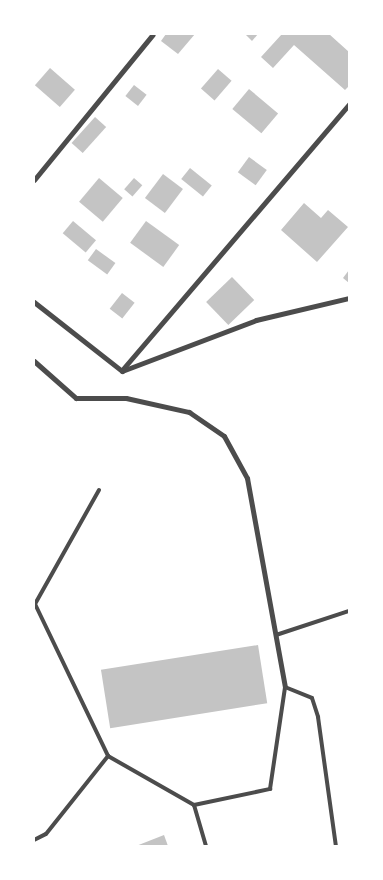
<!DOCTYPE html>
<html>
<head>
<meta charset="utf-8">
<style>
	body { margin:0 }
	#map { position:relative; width:383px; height:880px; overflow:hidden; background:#fff; font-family:Lato,sans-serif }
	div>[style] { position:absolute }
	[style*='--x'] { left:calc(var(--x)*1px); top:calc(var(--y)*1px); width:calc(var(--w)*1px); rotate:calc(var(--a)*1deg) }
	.building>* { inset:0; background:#c4c4c4; transform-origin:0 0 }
	.service>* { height:4px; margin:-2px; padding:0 2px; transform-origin:2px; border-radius:2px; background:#4c4c4c }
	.minor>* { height:5px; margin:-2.5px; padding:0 2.5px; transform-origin:2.5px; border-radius:2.5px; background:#4c4c4c }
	span { translate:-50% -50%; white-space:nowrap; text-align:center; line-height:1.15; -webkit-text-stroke:4px #fff; paint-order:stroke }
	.frame { position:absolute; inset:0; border:35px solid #fff; pointer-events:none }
</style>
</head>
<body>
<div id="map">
	<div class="building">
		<i style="clip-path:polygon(166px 34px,195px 34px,178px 54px,161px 41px)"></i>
		<i style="clip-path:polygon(245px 34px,258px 34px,252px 41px)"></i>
		<i style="clip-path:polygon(282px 34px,329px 34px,349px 52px,349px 86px,345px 90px,294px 45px,273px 68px,261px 57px)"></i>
		<i style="left:50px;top:68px;width:33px;height:23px;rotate:41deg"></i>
		<i style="left:218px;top:69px;width:18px;height:26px;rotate:41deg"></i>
		<i style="left:134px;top:85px;width:16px;height:14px;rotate:38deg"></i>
		<i style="left:249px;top:89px;width:38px;height:26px;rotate:40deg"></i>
		<i style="left:95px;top:117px;width:15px;height:35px;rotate:42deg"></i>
		<i style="left:249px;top:157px;width:22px;height:19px;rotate:36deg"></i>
		<i style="left:190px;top:168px;width:28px;height:14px;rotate:39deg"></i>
		<i style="left:163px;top:174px;width:25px;height:30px;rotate:37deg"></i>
		<i style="left:99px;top:178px;width:31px;height:31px;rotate:40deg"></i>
		<i style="left:134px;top:178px;width:11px;height:15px;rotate:41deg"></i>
		<i style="clip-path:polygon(304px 203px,321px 218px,328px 210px,348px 227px,317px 262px,281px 230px)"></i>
		<i style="left:73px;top:221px;width:30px;height:16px;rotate:40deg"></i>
		<i style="left:146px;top:221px;width:41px;height:27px;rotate:36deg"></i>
		<i style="left:96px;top:249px;width:24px;height:14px;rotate:36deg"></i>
		<i style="clip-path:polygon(349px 270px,349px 283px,343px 278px)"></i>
		<i style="left:232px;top:277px;width:32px;height:36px;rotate:46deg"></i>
		<i style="left:122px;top:293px;width:16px;height:20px;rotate:38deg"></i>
		<i style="left:258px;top:645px;width:59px;height:159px;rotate:81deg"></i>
		<i style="clip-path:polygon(164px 835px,168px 846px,136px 846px)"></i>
	</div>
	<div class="service">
		<i style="--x:99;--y:490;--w:131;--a:119.3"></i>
		<i style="--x:35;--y:604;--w:169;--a:64.3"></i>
		<i style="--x:276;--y:635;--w:77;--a:-18.2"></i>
		<i style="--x:194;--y:805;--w:43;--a:73.7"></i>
		<i style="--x:34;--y:840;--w:13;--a:-27"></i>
		<i style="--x:46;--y:834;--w:100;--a:-51.5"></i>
		<i style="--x:108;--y:756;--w:99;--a:29.7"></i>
		<i style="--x:194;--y:805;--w:78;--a:-11.9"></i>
		<i style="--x:270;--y:789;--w:103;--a:-81.6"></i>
		<i style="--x:285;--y:687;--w:29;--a:22"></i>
		<i style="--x:312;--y:698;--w:20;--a:72"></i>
		<i style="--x:318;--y:717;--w:130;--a:82.1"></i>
	</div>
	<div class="minor">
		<i style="--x:34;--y:180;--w:188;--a:-50.8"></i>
		<i style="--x:34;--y:302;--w:112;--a:38.1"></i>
		<i style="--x:122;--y:371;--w:143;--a:-20.8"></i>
		<i style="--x:256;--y:320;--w:96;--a:-13.3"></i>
		<i style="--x:34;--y:361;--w:56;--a:41.4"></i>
		<i style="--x:76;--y:398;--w:50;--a:0"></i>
		<i style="--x:126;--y:398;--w:65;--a:12.5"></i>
		<i style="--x:189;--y:412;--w:42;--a:34.4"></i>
		<i style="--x:224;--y:436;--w:48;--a:61.3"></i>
		<i style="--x:247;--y:478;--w:212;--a:79.7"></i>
		<i style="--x:122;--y:370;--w:350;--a:-49.5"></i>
	</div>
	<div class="frame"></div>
</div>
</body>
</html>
